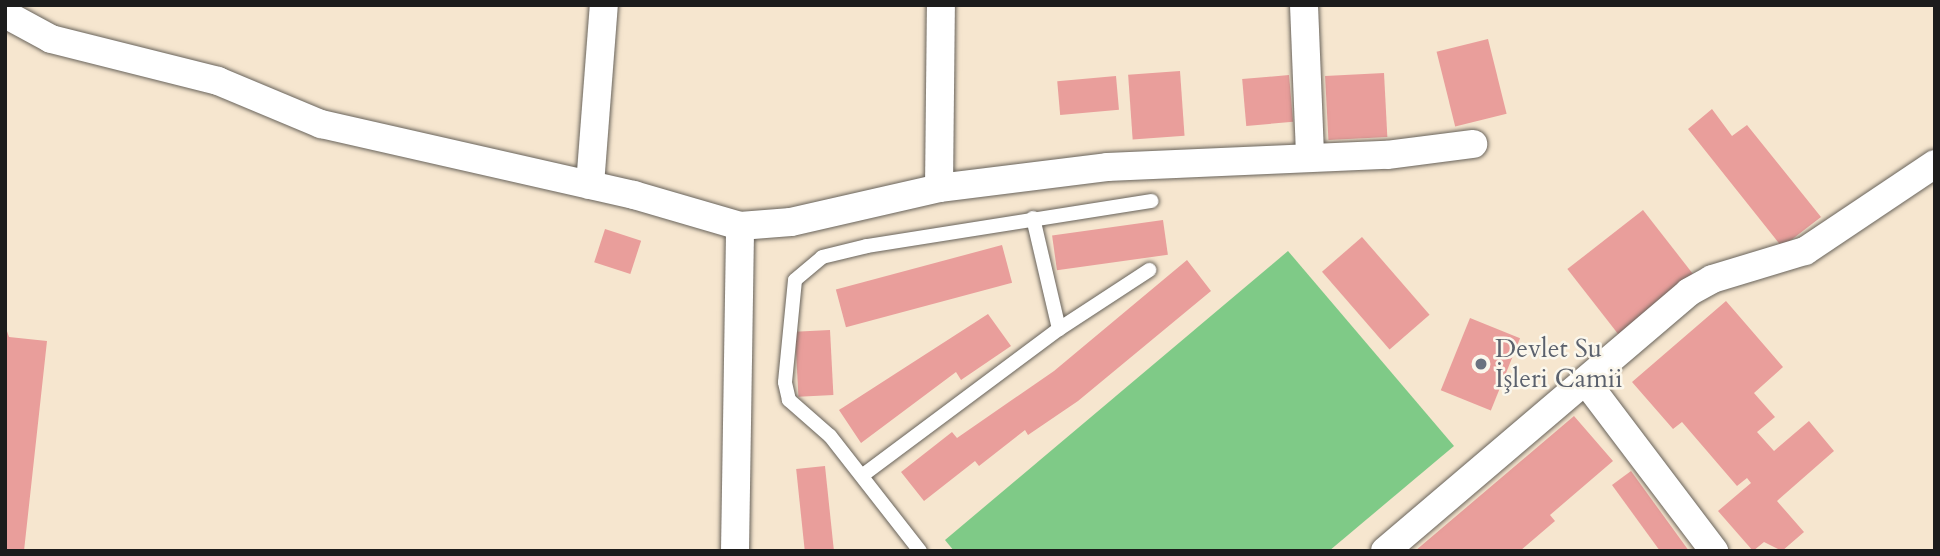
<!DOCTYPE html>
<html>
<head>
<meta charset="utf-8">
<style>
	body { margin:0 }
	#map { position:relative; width:1940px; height:556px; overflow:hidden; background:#f6e6cf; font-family:Cardo,serif }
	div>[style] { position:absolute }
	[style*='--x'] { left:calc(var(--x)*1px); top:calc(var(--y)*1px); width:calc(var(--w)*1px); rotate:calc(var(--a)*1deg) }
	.green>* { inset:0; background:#7fca87 }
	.building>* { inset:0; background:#e99e9b; transform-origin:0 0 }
	.roads { filter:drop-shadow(0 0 2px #68635b) drop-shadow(0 0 2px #68635b) }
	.lane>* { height:14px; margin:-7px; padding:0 7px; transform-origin:7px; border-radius:7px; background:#fff }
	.street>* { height:28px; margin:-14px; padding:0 14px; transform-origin:14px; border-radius:14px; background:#fff }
	.dots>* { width:19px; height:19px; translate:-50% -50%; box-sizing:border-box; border:4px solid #fbf7ec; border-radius:50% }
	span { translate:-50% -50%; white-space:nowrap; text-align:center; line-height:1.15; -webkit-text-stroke:5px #fbf7ec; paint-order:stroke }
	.worship-label { font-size:26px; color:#5b616d }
	.left { translate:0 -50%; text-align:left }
	.frame { position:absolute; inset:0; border:7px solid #1c1c1c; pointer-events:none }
</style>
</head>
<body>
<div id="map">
	<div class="green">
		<i style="clip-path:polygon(1288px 251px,1454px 446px,1329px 551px,954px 551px,945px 540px)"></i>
	</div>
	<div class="building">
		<i style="left:1488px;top:39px;width:77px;height:53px;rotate:76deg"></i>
		<i style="left:1180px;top:71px;width:65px;height:52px;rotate:86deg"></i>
		<i style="left:1384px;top:73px;width:64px;height:59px;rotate:87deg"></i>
		<i style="left:1289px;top:75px;width:47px;height:47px;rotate:85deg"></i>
		<i style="left:1116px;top:76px;width:34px;height:59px;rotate:85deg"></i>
		<i style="clip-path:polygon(1712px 109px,1732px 136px,1747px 125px,1821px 217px,1782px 247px,1688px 129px)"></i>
		<i style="left:1643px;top:210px;width:84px;height:96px;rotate:52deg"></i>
		<i style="left:1163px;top:220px;width:35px;height:112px;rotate:82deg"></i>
		<i style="left:605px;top:229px;width:38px;height:35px;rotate:18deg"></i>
		<i style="left:1362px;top:237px;width:103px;height:53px;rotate:49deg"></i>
		<i style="left:1002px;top:245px;width:39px;height:172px;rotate:75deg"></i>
		<i style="clip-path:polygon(1187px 260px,1211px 291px,1078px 401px,1028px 435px,1025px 430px,979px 466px,975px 461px,924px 501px,901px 472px,952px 432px,957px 438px,1054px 371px)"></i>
		<i style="clip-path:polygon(1726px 301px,1783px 367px,1754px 393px,1775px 417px,1757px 432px,1774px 451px,1809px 421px,1834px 451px,1777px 501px,1804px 532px,1782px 551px,1764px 542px,1753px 551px,1718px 511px,1751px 483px,1747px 478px,1737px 486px,1682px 422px,1673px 429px,1632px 382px)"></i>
		<i style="clip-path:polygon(988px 314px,1011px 346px,961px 380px,956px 372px,861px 443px,839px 410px)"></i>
		<i style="left:1470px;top:318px;width:54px;height:78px;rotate:22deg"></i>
		<i style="clip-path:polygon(5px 325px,9px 337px,47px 341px,24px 551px,5px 551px)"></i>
		<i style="left:830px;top:330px;width:65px;height:35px;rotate:87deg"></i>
		<i style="clip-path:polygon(1574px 416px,1613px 461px,1550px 515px,1555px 521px,1520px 551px,1415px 551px)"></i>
		<i style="left:825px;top:466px;width:85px;height:29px;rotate:84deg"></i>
		<i style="clip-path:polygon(1631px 471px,1689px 551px,1660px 551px,1612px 485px)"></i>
	</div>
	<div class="roads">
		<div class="lane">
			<i style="--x:1033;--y:218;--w:114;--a:76.8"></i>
			<i style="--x:863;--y:475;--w:244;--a:-36.7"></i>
			<i style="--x:1059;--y:329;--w:108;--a:-33.2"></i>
			<i style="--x:920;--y:551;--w:146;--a:-128"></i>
			<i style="--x:830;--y:436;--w:55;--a:-138.7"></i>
			<i style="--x:789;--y:400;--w:18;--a:-103"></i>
			<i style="--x:785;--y:382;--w:102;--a:-84.4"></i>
			<i style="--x:795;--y:280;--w:35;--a:-40"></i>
			<i style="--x:822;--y:257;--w:46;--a:-13.7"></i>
			<i style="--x:867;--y:246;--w:288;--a:-9"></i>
		</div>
		<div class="street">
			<i style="--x:1304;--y:5;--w:152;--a:87.7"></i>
			<i style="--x:5;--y:14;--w:52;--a:28.5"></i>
			<i style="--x:51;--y:39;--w:172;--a:14.1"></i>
			<i style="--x:218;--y:81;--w:112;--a:22.7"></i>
			<i style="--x:321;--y:124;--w:321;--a:12.8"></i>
			<i style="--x:634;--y:195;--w:110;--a:16.3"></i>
			<i style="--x:590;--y:185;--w:181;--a:-85.6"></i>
			<i style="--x:939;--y:188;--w:183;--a:-89.4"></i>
			<i style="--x:1587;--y:383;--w:211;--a:52.9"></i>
			<i style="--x:735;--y:551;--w:325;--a:-89.1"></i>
			<i style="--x:740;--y:226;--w:51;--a:-4.5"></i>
			<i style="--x:791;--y:222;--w:152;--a:-12.9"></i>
			<i style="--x:939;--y:188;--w:169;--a:-7.1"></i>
			<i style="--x:1107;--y:167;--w:280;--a:-2.5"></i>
			<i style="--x:1387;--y:155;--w:87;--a:-7.3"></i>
			<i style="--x:1385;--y:551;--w:399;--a:-40.4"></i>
			<i style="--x:1689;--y:292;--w:26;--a:-29"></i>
			<i style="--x:1712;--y:279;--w:97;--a:-16.8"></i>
			<i style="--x:1805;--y:251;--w:156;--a:-33.8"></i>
		</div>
	</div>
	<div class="dots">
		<i style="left:1481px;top:364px;background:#6b7280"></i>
	</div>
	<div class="worship-label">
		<span class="left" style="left:1495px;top:364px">Devlet Su<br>İşleri Camii</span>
	</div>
	<div class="frame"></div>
</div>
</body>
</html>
